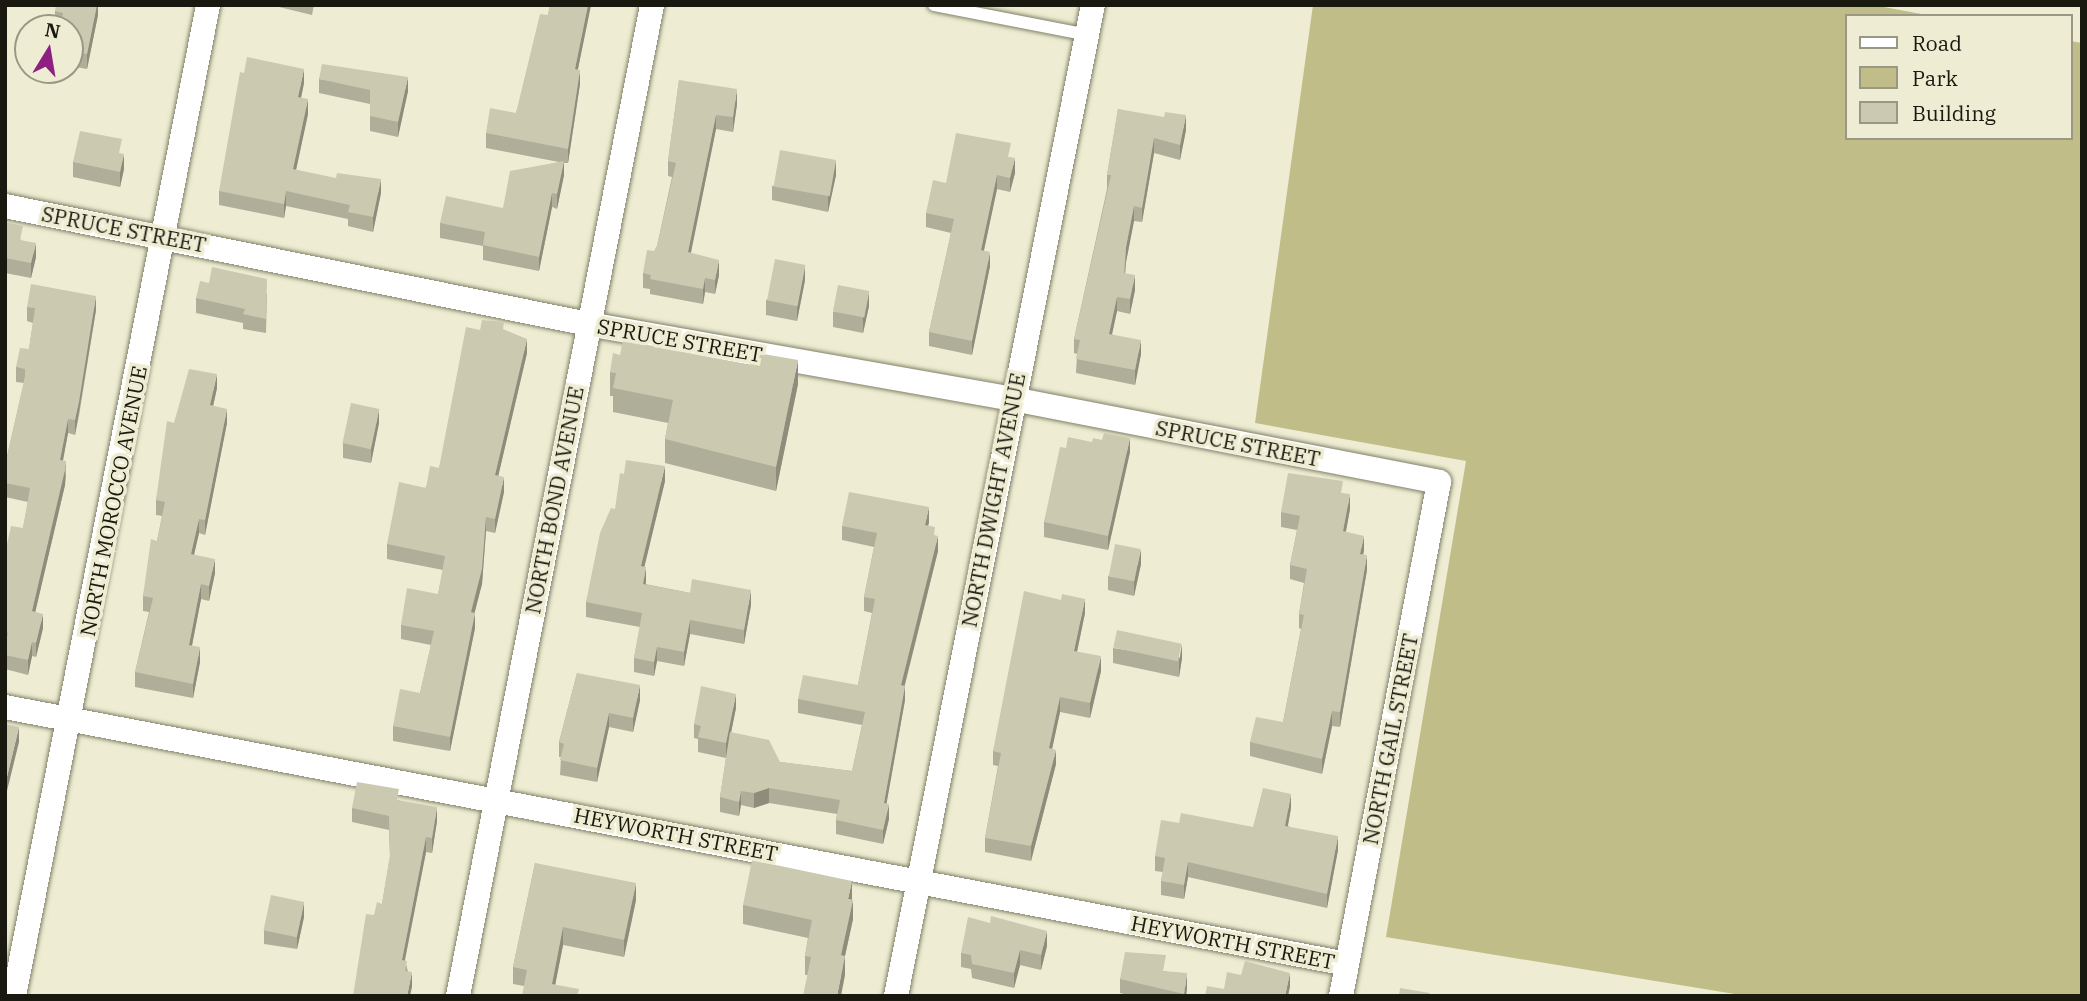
<!DOCTYPE html>
<html>
<head>
<meta charset="utf-8">
<style>
	body { margin:0 }
	#map { position:relative; width:2087px; height:1001px; overflow:hidden; background:#eeedd3; font-family:"IBM Plex Serif",serif }
	div>[style] { position:absolute }
	[style*='--x'] { left:calc(var(--x)*1px); top:calc(var(--y)*1px); width:calc(var(--w)*1px); rotate:calc(var(--a)*1deg) }
	.green>* { inset:0; background:#c0bd88 }
	.roads { filter:drop-shadow(0 0 2px #818069) drop-shadow(0 0 2px #818069) }
	.lane>* { height:12px; margin:-6px; padding:0 6px; transform-origin:6px; border-radius:6px; background:#fff }
	.street>* { height:24px; margin:-12px; padding:0 12px; transform-origin:12px; border-radius:12px; background:#fff }
	.wall>* { inset:0; background:#afae98 }
	.shaded-wall>* { inset:0; background:#8e8d7c }
	.building>* { inset:0; background:#cbcab1; transform-origin:0 0 }
	span { translate:-50% -50%; white-space:nowrap; text-align:center; line-height:1.15; -webkit-text-stroke:7px #eeedd3; paint-order:stroke }
	.street-label { font-size:21px; color:#191910 }
	.frame { position:absolute; inset:0; border:7px solid #191910; pointer-events:none }
	.legend { position:absolute; left:1845px; top:14px; width:228px; height:126px; box-sizing:border-box; background:#eeedd3; border:2px solid #999885; margin:0; padding:9px 12px; list-style:none; font-size:21px; color:#191910 }
	.legend li { display:flex; align-items:center; gap:14px; height:35px }
	.legend b { width:35px; border:2px solid #999885 }
	.north { position:absolute; left:14px; top:14px; width:70px; height:70px; box-sizing:border-box; background:#eeedd3; border:2px solid #999885; border-radius:50%; rotate:11deg; font-size:19px; font-weight:700; line-height:28px; text-align:center; color:#191910 }
	.north::after { content:''; display:block; margin:auto; width:24px; height:32px; background:#8e2082; clip-path:polygon(50% 0,100% 100%,50% 72%,0 100%) }
</style>
</head>
<body>
<div id="map">
	<div class="green">
		<i style="clip-path:polygon(1313px 5px,1873px 5px,1932px 16px,1847px 16px,1847px 138px,2071px 138px,2071px 41px,2082px 43px,2082px 996px,1747px 996px,1386px 937px,1466px 461px,1255px 423px)"></i>
	</div>
	<div class="roads">
		<div class="lane">
			<i style="--x:934;--y:5;--w:157;--a:11"></i>
		</div>
		<div class="street">
			<i style="--x:5;--y:206;--w:595;--a:11.44"></i>
			<i style="--x:588;--y:324;--w:432;--a:10"></i>
			<i style="--x:1013;--y:399;--w:434;--a:11"></i>
			<i style="--x:1439;--y:482;--w:523;--a:100.79"></i>
			<i style="--x:5;--y:707;--w:1366;--a:10.84"></i>
			<i style="--x:14;--y:996;--w:1010;--a:-78.92"></i>
			<i style="--x:458;--y:996;--w:1010;--a:-78.92"></i>
			<i style="--x:896;--y:996;--w:1010;--a:-78.76"></i>
		</div>
	</div>
	<div class="wall">
		<i style="clip-path:polygon(98px 5px,98px 15px,87px 69px,70px 66px,70px 28px,55px 25px,55px 11px)"></i>
		<i style="clip-path:polygon(275px 5px,314px 5px,312px 15px,275px 6px)"></i>
		<i style="clip-path:polygon(550px 5px,591px 5px,578px 69px,580px 84px,568px 163px,564px 163px,564px 175px,557px 209px,552px 207px,539px 271px,483px 260px,483px 246px,440px 238px,440px 223px,503px 208px,559px 162px,486px 148px,486px 133px,516px 113px,548px 15px)"></i>
		<i style="clip-path:polygon(319px 79px,408px 91px,398px 137px,370px 131px,370px 104px,319px 93px)"></i>
		<i style="clip-path:polygon(679px 80px,737px 104px,733px 132px,716px 129px,691px 253px,719px 275px,715px 294px,705px 292px,703px 304px,650px 294px,650px 289px,643px 288px,643px 273px,657px 246px,672px 177px,668px 176px,668px 161px)"></i>
		<i style="clip-path:polygon(304px 83px,301px 98px,308px 114px,296px 170px,381px 193px,373px 232px,348px 226px,348px 219px,286px 206px,284px 218px,219px 205px,219px 191px)"></i>
		<i style="clip-path:polygon(1118px 109px,1186px 130px,1180px 160px,1154px 153px,1142px 222px,1134px 221px,1126px 262px,1125px 273px,1135px 290px,1130px 314px,1117px 311px,1112px 334px,1141px 354px,1135px 385px,1076px 373px,1077px 354px,1074px 353px,1074px 339px,1107px 189px,1107px 175px)"></i>
		<i style="clip-path:polygon(122px 154px,124px 169px,120px 187px,73px 177px,73px 162px)"></i>
		<i style="clip-path:polygon(1011px 157px,1015px 173px,1010px 192px,997px 189px,984px 250px,990px 266px,972px 355px,929px 346px,929px 332px,951px 233px,926px 227px,926px 213px,946px 183px)"></i>
		<i style="clip-path:polygon(836px 175px,828px 212px,772px 200px,772px 186px)"></i>
		<i style="clip-path:polygon(5px 222px,36px 257px,31px 278px,5px 273px)"></i>
		<i style="clip-path:polygon(805px 280px,797px 321px,766px 315px,766px 300px)"></i>
		<i style="clip-path:polygon(267px 294px,266px 333px,243px 329px,243px 323px,196px 313px,196px 298px)"></i>
		<i style="clip-path:polygon(869px 306px,863px 333px,833px 327px,833px 312px)"></i>
		<i style="clip-path:polygon(27px 307px,96px 310px,79px 416px,75px 435px,68px 433px,63px 461px,66px 476px,65px 485px,35px 612px,43px 628px,36px 657px,32px 656px,28px 675px,5px 669px,5px 553px,23px 528px,28px 502px,5px 497px,5px 465px,24px 383px,16px 382px,16px 367px,29px 349px,33px 323px,27px 321px)"></i>
		<i style="clip-path:polygon(480px 330px,504px 330px,527px 353px,498px 476px,504px 492px,495px 533px,486px 531px,482px 584px,474px 613px,475px 628px,450px 751px,393px 741px,393px 726px,420px 693px,431px 645px,401px 639px,401px 625px,438px 594px,443px 570px,387px 559px,387px 544px,439px 468px)"></i>
		<i style="clip-path:polygon(610px 372px,798px 384px,776px 491px,665px 463px,665px 439px,668px 423px,613px 412px,613px 396px,610px 396px)"></i>
		<i style="clip-path:polygon(217px 388px,213px 406px,227px 423px,205px 535px,199px 533px,194px 554px,215px 573px,209px 601px,201px 599px,192px 646px,200px 662px,193px 698px,135px 687px,135px 672px,149px 612px,143px 611px,143px 596px,157px 541px,162px 516px,156px 515px,156px 500px,174px 423px)"></i>
		<i style="clip-path:polygon(379px 423px,371px 463px,343px 458px,343px 443px)"></i>
		<i style="clip-path:polygon(1066px 448px,1130px 452px,1108px 550px,1044px 537px,1044px 522px)"></i>
		<i style="clip-path:polygon(665px 481px,644px 567px,645px 584px,751px 605px,744px 644px,690px 634px,684px 666px,657px 661px,654px 676px,634px 672px,634px 658px,640px 627px,586px 617px,586px 602px,615px 509px)"></i>
		<i style="clip-path:polygon(1343px 493px,1350px 509px,1346px 532px,1364px 550px,1363px 555px,1367px 570px,1340px 727px,1332px 726px,1322px 774px,1250px 756px,1250px 742px,1283px 722px,1301px 629px,1299px 628px,1299px 614px,1304px 583px,1290px 579px,1290px 565px,1297px 530px,1281px 527px,1281px 512px)"></i>
		<i style="clip-path:polygon(929px 522px,928px 526px,935px 536px,938px 551px,905px 685px,905px 700px,886px 804px,889px 819px,883px 844px,836px 834px,836px 820px,837px 814px,769px 803px,754px 808px,741px 805px,739px 816px,720px 812px,720px 797px,726px 758px,698px 752px,698px 739px,694px 738px,694px 724px,736px 708px,731px 732px,780px 762px,852px 771px,862px 725px,798px 713px,798px 699px,858px 685px,872px 613px,864px 611px,864px 597px,874px 547px,842px 540px,842px 526px)"></i>
		<i style="clip-path:polygon(1141px 564px,1134px 596px,1108px 590px,1108px 576px)"></i>
		<i style="clip-path:polygon(1085px 613px,1077px 652px,1101px 671px,1090px 718px,1060px 712px,1052px 749px,1056px 764px,1031px 861px,985px 852px,985px 838px,998px 766px,993px 765px,993px 751px)"></i>
		<i style="clip-path:polygon(1113px 648px,1182px 658px,1179px 677px,1113px 663px)"></i>
		<i style="clip-path:polygon(577px 673px,640px 700px,633px 732px,609px 727px,597px 782px,560px 775px,561px 757px,559px 757px,559px 742px)"></i>
		<i style="clip-path:polygon(399px 800px,437px 821px,432px 853px,426px 852px,405px 960px,412px 987px,374px 915px,382px 904px,390px 857px,389px 830px,352px 822px,352px 808px)"></i>
		<i style="clip-path:polygon(1291px 808px,1288px 826px,1338px 850px,1327px 908px,1188px 877px,1184px 899px,1161px 895px,1161px 881px,1163px 872px,1155px 871px,1155px 856px,1179px 823px,1253px 827px)"></i>
		<i style="clip-path:polygon(535px 863px,636px 900px,624px 957px,563px 945px,555px 985px,579px 996px,513px 984px,513px 967px)"></i>
		<i style="clip-path:polygon(852px 900px,853px 919px,845px 956px,845px 975px,805px 975px,805px 956px,808px 938px,743px 924px,743px 905px)"></i>
		<i style="clip-path:polygon(304px 917px,297px 949px,264px 944px,264px 930px)"></i>
		<i style="clip-path:polygon(1047px 946px,1041px 970px,1020px 965px,1014px 988px,972px 978px,971px 969px,961px 967px,961px 953px)"></i>
		<i style="clip-path:polygon(1166px 971px,1187px 988px,1186px 996px,1131px 996px,1120px 993px,1120px 979px)"></i>
	</div>
	<div class="shaded-wall">
		<i style="clip-path:polygon(97px 5px,98px 5px,98px 15px,87px 69px,87px 54px)"></i>
		<i style="clip-path:polygon(588px 5px,591px 5px,575px 83px,575px 69px)"></i>
		<i style="clip-path:polygon(304px 69px,304px 83px,298px 112px,298px 97px)"></i>
		<i style="clip-path:polygon(580px 70px,580px 84px,568px 163px,568px 149px)"></i>
		<i style="clip-path:polygon(408px 77px,408px 91px,398px 137px,398px 122px)"></i>
		<i style="clip-path:polygon(737px 89px,737px 104px,733px 132px,733px 117px)"></i>
		<i style="clip-path:polygon(308px 99px,308px 114px,293px 184px,293px 169px)"></i>
		<i style="clip-path:polygon(716px 115px,716px 129px,688px 266px,688px 252px)"></i>
		<i style="clip-path:polygon(1186px 115px,1186px 130px,1180px 160px,1180px 145px)"></i>
		<i style="clip-path:polygon(1154px 138px,1154px 153px,1142px 222px,1142px 208px)"></i>
		<i style="clip-path:polygon(124px 154px,124px 169px,120px 187px,120px 172px)"></i>
		<i style="clip-path:polygon(1015px 158px,1015px 173px,1010px 192px,1010px 178px)"></i>
		<i style="clip-path:polygon(836px 160px,836px 175px,828px 212px,828px 197px)"></i>
		<i style="clip-path:polygon(564px 161px,564px 175px,557px 209px,557px 194px)"></i>
		<i style="clip-path:polygon(997px 175px,997px 189px,981px 264px,981px 250px)"></i>
		<i style="clip-path:polygon(381px 179px,381px 193px,373px 232px,373px 217px)"></i>
		<i style="clip-path:polygon(286px 191px,286px 206px,284px 218px,284px 204px)"></i>
		<i style="clip-path:polygon(552px 193px,552px 207px,539px 271px,539px 257px)"></i>
		<i style="clip-path:polygon(1134px 206px,1134px 221px,1126px 262px,1124px 287px,1126px 247px)"></i>
		<i style="clip-path:polygon(36px 243px,36px 257px,31px 278px,31px 263px)"></i>
		<i style="clip-path:polygon(990px 252px,990px 266px,972px 355px,972px 341px)"></i>
		<i style="clip-path:polygon(719px 260px,719px 275px,715px 294px,715px 280px)"></i>
		<i style="clip-path:polygon(805px 265px,805px 280px,797px 321px,797px 307px)"></i>
		<i style="clip-path:polygon(1135px 275px,1135px 290px,1130px 314px,1130px 299px)"></i>
		<i style="clip-path:polygon(705px 278px,705px 292px,703px 304px,703px 289px)"></i>
		<i style="clip-path:polygon(869px 291px,869px 306px,863px 333px,863px 318px)"></i>
		<i style="clip-path:polygon(96px 296px,96px 310px,75px 435px,75px 420px)"></i>
		<i style="clip-path:polygon(1117px 297px,1117px 311px,1109px 348px,1109px 334px)"></i>
		<i style="clip-path:polygon(527px 339px,527px 353px,495px 490px,495px 475px)"></i>
		<i style="clip-path:polygon(1141px 340px,1141px 354px,1135px 385px,1135px 370px)"></i>
		<i style="clip-path:polygon(798px 360px,798px 384px,776px 491px,776px 467px)"></i>
		<i style="clip-path:polygon(217px 374px,217px 388px,210px 420px,210px 405px)"></i>
		<i style="clip-path:polygon(227px 409px,227px 423px,205px 535px,205px 520px)"></i>
		<i style="clip-path:polygon(379px 409px,379px 423px,371px 463px,371px 448px)"></i>
		<i style="clip-path:polygon(68px 419px,68px 433px,60px 475px,60px 460px)"></i>
		<i style="clip-path:polygon(1130px 438px,1130px 452px,1108px 550px,1108px 536px)"></i>
		<i style="clip-path:polygon(66px 461px,65px 485px,32px 626px,32px 611px)"></i>
		<i style="clip-path:polygon(665px 466px,665px 481px,641px 581px,641px 566px)"></i>
		<i style="clip-path:polygon(504px 477px,504px 492px,495px 533px,495px 519px)"></i>
		<i style="clip-path:polygon(1350px 494px,1350px 509px,1343px 546px,1343px 531px)"></i>
		<i style="clip-path:polygon(929px 507px,929px 522px,925px 540px,925px 525px)"></i>
		<i style="clip-path:polygon(486px 517px,486px 531px,482px 584px,471px 627px,471px 612px)"></i>
		<i style="clip-path:polygon(199px 519px,199px 533px,191px 568px,191px 554px)"></i>
		<i style="clip-path:polygon(938px 536px,938px 551px,901px 699px,901px 685px)"></i>
		<i style="clip-path:polygon(1364px 536px,1364px 550px,1360px 569px,1360px 554px)"></i>
		<i style="clip-path:polygon(1141px 549px,1141px 564px,1134px 596px,1134px 581px)"></i>
		<i style="clip-path:polygon(1367px 555px,1367px 570px,1340px 727px,1340px 712px)"></i>
		<i style="clip-path:polygon(215px 559px,215px 573px,209px 601px,209px 586px)"></i>
		<i style="clip-path:polygon(646px 567px,646px 582px,643px 598px,643px 584px)"></i>
		<i style="clip-path:polygon(201px 584px,201px 599px,189px 660px,189px 645px)"></i>
		<i style="clip-path:polygon(751px 590px,751px 605px,744px 644px,744px 630px)"></i>
		<i style="clip-path:polygon(1085px 599px,1085px 613px,1074px 666px,1074px 651px)"></i>
		<i style="clip-path:polygon(475px 613px,475px 628px,450px 751px,450px 737px)"></i>
		<i style="clip-path:polygon(43px 614px,43px 628px,36px 657px,36px 643px)"></i>
		<i style="clip-path:polygon(690px 620px,690px 634px,684px 666px,684px 652px)"></i>
		<i style="clip-path:polygon(32px 642px,32px 656px,28px 675px,28px 660px)"></i>
		<i style="clip-path:polygon(1182px 644px,1182px 658px,1179px 677px,1179px 662px)"></i>
		<i style="clip-path:polygon(200px 647px,200px 662px,193px 698px,193px 684px)"></i>
		<i style="clip-path:polygon(657px 647px,657px 661px,654px 676px,654px 662px)"></i>
		<i style="clip-path:polygon(1101px 656px,1101px 671px,1090px 718px,1090px 703px)"></i>
		<i style="clip-path:polygon(640px 685px,640px 700px,633px 732px,633px 718px)"></i>
		<i style="clip-path:polygon(905px 686px,905px 700px,884px 818px,884px 803px)"></i>
		<i style="clip-path:polygon(736px 694px,736px 708px,726px 758px,726px 743px)"></i>
		<i style="clip-path:polygon(1060px 697px,1060px 712px,1049px 763px,1049px 748px)"></i>
		<i style="clip-path:polygon(1332px 711px,1332px 726px,1322px 774px,1322px 759px)"></i>
		<i style="clip-path:polygon(609px 713px,609px 727px,597px 782px,597px 768px)"></i>
		<i style="clip-path:polygon(19px 727px,19px 742px,5px 799px,5px 785px)"></i>
		<i style="clip-path:polygon(1056px 750px,1056px 764px,1031px 861px,1031px 846px)"></i>
		<i style="clip-path:polygon(769px 788px,769px 803px,754px 808px,754px 793px)"></i>
		<i style="clip-path:polygon(741px 791px,741px 805px,739px 816px,739px 802px)"></i>
		<i style="clip-path:polygon(1291px 794px,1291px 808px,1285px 840px,1285px 826px)"></i>
		<i style="clip-path:polygon(889px 804px,889px 819px,883px 844px,883px 830px)"></i>
		<i style="clip-path:polygon(437px 807px,437px 821px,432px 853px,432px 838px)"></i>
		<i style="clip-path:polygon(1338px 836px,1338px 850px,1327px 908px,1327px 894px)"></i>
		<i style="clip-path:polygon(426px 837px,426px 852px,402px 974px,402px 960px)"></i>
		<i style="clip-path:polygon(1188px 862px,1188px 877px,1184px 899px,1184px 885px)"></i>
		<i style="clip-path:polygon(852px 881px,852px 900px,848px 899px)"></i>
		<i style="clip-path:polygon(636px 883px,636px 900px,624px 957px,624px 940px)"></i>
		<i style="clip-path:polygon(853px 900px,853px 919px,841px 974px,841px 955px)"></i>
		<i style="clip-path:polygon(304px 902px,304px 917px,297px 949px,297px 935px)"></i>
		<i style="clip-path:polygon(563px 927px,563px 945px,553px 996px,552px 984px)"></i>
		<i style="clip-path:polygon(1047px 931px,1047px 946px,1041px 970px,1041px 955px)"></i>
		<i style="clip-path:polygon(1020px 950px,1020px 965px,1014px 988px,1014px 973px)"></i>
		<i style="clip-path:polygon(845px 956px,845px 975px,841px 996px,837px 996px)"></i>
		<i style="clip-path:polygon(412px 972px,412px 987px,410px 996px,407px 996px)"></i>
		<i style="clip-path:polygon(1187px 973px,1187px 988px,1186px 996px,1184px 996px)"></i>
		<i style="clip-path:polygon(1290px 973px,1290px 987px,1288px 996px,1285px 996px)"></i>
	</div>
	<div class="building">
		<i style="clip-path:polygon(56px 5px,97px 5px,87px 54px,70px 51px,70px 28px,60px 28px,63px 13px,55px 11px)"></i>
		<i style="clip-path:polygon(550px 5px,588px 5px,575px 69px,580px 70px,568px 149px,486px 133px,490px 108px,516px 113px,540px 14px,548px 15px)"></i>
		<i style="clip-path:polygon(247px 57px,304px 69px,298px 97px,308px 99px,293px 169px,336px 178px,337px 173px,381px 179px,373px 217px,348px 212px,350px 205px,286px 191px,284px 204px,219px 191px,240px 72px,244px 73px)"></i>
		<i style="clip-path:polygon(322px 64px,408px 77px,398px 122px,370px 116px,370px 90px,319px 79px)"></i>
		<i style="clip-path:polygon(679px 80px,737px 89px,733px 117px,716px 115px,688px 252px,719px 260px,715px 280px,705px 278px,703px 289px,650px 279px,651px 275px,643px 273px,647px 250px,654px 251px,657px 246px,676px 163px,668px 161px)"></i>
		<i style="clip-path:polygon(1118px 109px,1164px 117px,1165px 112px,1186px 115px,1180px 145px,1154px 138px,1142px 208px,1134px 206px,1126px 247px,1124px 273px,1135px 275px,1130px 299px,1117px 297px,1109px 334px,1141px 340px,1135px 370px,1076px 359px,1080px 340px,1074px 339px,1111px 175px,1107px 175px)"></i>
		<i style="clip-path:polygon(80px 131px,122px 139px,119px 153px,124px 154px,120px 172px,73px 162px)"></i>
		<i style="clip-path:polygon(956px 133px,1011px 143px,1008px 157px,1015px 158px,1010px 178px,997px 175px,981px 250px,990px 252px,972px 341px,929px 332px,954px 219px,926px 213px,933px 180px,946px 183px)"></i>
		<i style="left:780px;top:150px;width:57px;height:37px;rotate:10deg"></i>
		<i style="clip-path:polygon(564px 161px,557px 194px,552px 193px,539px 257px,483px 245px,485px 232px,440px 223px,446px 196px,503px 208px,510px 171px)"></i>
		<i style="clip-path:polygon(5px 222px,23px 226px,20px 240px,36px 243px,31px 263px,5px 258px)"></i>
		<i style="left:775px;top:259px;width:31px;height:42px;rotate:11deg"></i>
		<i style="clip-path:polygon(212px 267px,267px 279px,266px 319px,243px 314px,245px 309px,196px 298px,200px 281px,209px 283px)"></i>
		<i style="clip-path:polygon(31px 284px,96px 296px,79px 402px,75px 420px,68px 419px,60px 460px,66px 461px,65px 470px,32px 611px,43px 614px,36px 643px,32px 642px,28px 660px,5px 655px,5px 645px,8px 633px,5px 632px,5px 609px,7px 602px,5px 602px,5px 553px,11px 526px,23px 528px,30px 488px,5px 483px,5px 465px,25px 376px,25px 369px,16px 367px,20px 348px,29px 349px,35px 308px,27px 307px)"></i>
		<i style="left:838px;top:285px;width:32px;height:27px;rotate:11deg"></i>
		<i style="clip-path:polygon(482px 320px,504px 322px,503px 329px,527px 339px,495px 475px,504px 477px,495px 519px,486px 517px,482px 569px,471px 612px,475px 613px,450px 737px,393px 726px,400px 689px,420px 693px,434px 631px,401px 625px,407px 588px,438px 594px,445px 556px,387px 544px,399px 482px,426px 488px,430px 466px,439px 468px,466px 327px,480px 330px)"></i>
		<i style="clip-path:polygon(623px 340px,750px 365px,752px 352px,798px 360px,776px 467px,665px 439px,673px 400px,613px 388px,616px 373px,610px 372px,613px 353px,620px 355px)"></i>
		<i style="clip-path:polygon(189px 369px,217px 374px,210px 405px,227px 409px,205px 520px,199px 519px,191px 554px,215px 559px,209px 586px,201px 584px,189px 645px,200px 647px,193px 684px,135px 672px,153px 598px,143px 596px,151px 539px,157px 541px,165px 502px,156px 500px,167px 421px,174px 423px)"></i>
		<i style="left:351px;top:403px;width:29px;height:41px;rotate:12deg"></i>
		<i style="clip-path:polygon(1104px 433px,1130px 438px,1108px 536px,1044px 522px,1060px 447px,1066px 448px,1068px 437px,1092px 442px,1093px 438px,1102px 440px)"></i>
		<i style="clip-path:polygon(626px 460px,665px 466px,641px 566px,646px 567px,643px 584px,690px 593px,692px 579px,751px 590px,744px 630px,690px 620px,684px 652px,657px 647px,654px 662px,634px 658px,642px 613px,586px 602px,600px 533px,611px 508px,615px 509px,620px 473px,624px 474px)"></i>
		<i style="clip-path:polygon(1288px 473px,1343px 481px,1341px 493px,1350px 494px,1343px 531px,1364px 536px,1360px 554px,1367px 555px,1340px 712px,1332px 711px,1322px 759px,1250px 742px,1256px 717px,1283px 722px,1304px 615px,1299px 614px,1307px 569px,1290px 565px,1300px 516px,1281px 512px)"></i>
		<i style="clip-path:polygon(849px 492px,929px 507px,925px 525px,935px 527px,934px 535px,938px 536px,901px 685px,905px 686px,884px 803px,889px 804px,883px 830px,836px 820px,840px 800px,769px 788px,754px 793px,741px 791px,739px 802px,720px 797px,730px 732px,769px 740px,780px 762px,852px 771px,865px 712px,798px 699px,803px 675px,858px 685px,875px 599px,864px 597px,877px 533px,842px 526px)"></i>
		<i style="left:1115px;top:544px;width:26px;height:33px;rotate:11deg"></i>
		<i style="clip-path:polygon(1024px 591px,1061px 600px,1062px 594px,1085px 599px,1074px 651px,1101px 656px,1090px 703px,1060px 697px,1049px 748px,1056px 750px,1031px 846px,985px 838px,1001px 753px,993px 751px)"></i>
		<i style="left:1117px;top:630px;width:66px;height:18px;rotate:12deg"></i>
		<i style="clip-path:polygon(577px 673px,640px 685px,633px 718px,609px 713px,597px 768px,560px 760px,564px 744px,559px 742px)"></i>
		<i style="clip-path:polygon(701px 686px,736px 694px,726px 743px,698px 737px,701px 726px,694px 724px)"></i>
		<i style="clip-path:polygon(5px 724px,19px 727px,5px 785px)"></i>
		<i style="clip-path:polygon(357px 782px,399px 789px,397px 800px,437px 807px,432px 838px,426px 837px,402px 960px,407px 961px,405px 971px,412px 972px,407px 996px,353px 996px,366px 914px,374px 915px,377px 902px,382px 904px,390px 855px,389px 816px,352px 808px)"></i>
		<i style="clip-path:polygon(1263px 788px,1291px 794px,1285px 826px,1338px 836px,1327px 894px,1188px 862px,1184px 885px,1161px 881px,1165px 858px,1155px 856px,1161px 820px,1179px 823px,1181px 813px,1253px 827px)"></i>
		<i style="clip-path:polygon(752px 860px,852px 881px,848px 899px,853px 900px,841px 955px,845px 956px,837px 996px,803px 996px,811px 957px,805px 956px,812px 920px,743px 905px)"></i>
		<i style="clip-path:polygon(535px 863px,636px 883px,624px 940px,563px 927px,552px 984px,579px 989px,577px 996px,522px 996px,527px 970px,513px 967px)"></i>
		<i style="left:271px;top:895px;width:34px;height:36px;rotate:12deg"></i>
		<i style="clip-path:polygon(991px 916px,1047px 931px,1041px 955px,1020px 950px,1014px 973px,972px 964px,971px 955px,961px 953px,968px 917px,990px 923px)"></i>
		<i style="clip-path:polygon(1125px 952px,1166px 955px,1163px 971px,1187px 973px,1184px 994px,1120px 979px)"></i>
		<i style="clip-path:polygon(1245px 961px,1290px 973px,1285px 996px,1205px 996px,1207px 986px,1224px 989px,1227px 972px,1241px 975px)"></i>
		<i style="clip-path:polygon(1400px 988px,1430px 993px,1429px 996px,1399px 996px)"></i>
	</div>
	<div class="street-label">
		<span style="left:124px;top:229px;rotate:11deg">SPRUCE STREET</span>
		<span style="left:680px;top:340px;rotate:10deg">SPRUCE STREET</span>
		<span style="left:1238px;top:443px;rotate:11deg">SPRUCE STREET</span>
		<span style="left:554px;top:500px;rotate:-79deg">NORTH BOND AVENUE</span>
		<span style="left:993px;top:500px;rotate:-79deg">NORTH DWIGHT AVENUE</span>
		<span style="left:113px;top:501px;rotate:-79deg">NORTH MOROCCO AVENUE</span>
		<span style="left:1390px;top:739px;rotate:-79deg">NORTH GAIL STREET</span>
		<span style="left:676px;top:834px;rotate:11deg">HEYWORTH STREET</span>
		<span style="left:1233px;top:942px;rotate:11deg">HEYWORTH STREET</span>
	</div>
	<div class="frame"></div>
	<ul class="legend">
	<li><b style="height:9px;background:#fff"></b>Road</li>
	<li><b style="height:19px;background:#c0bd88"></b>Park</li>
	<li><b style="height:19px;background:#cbcab1"></b>Building</li>
	</ul>
	<div class="north">N</div>
</div>
</body>
</html>
